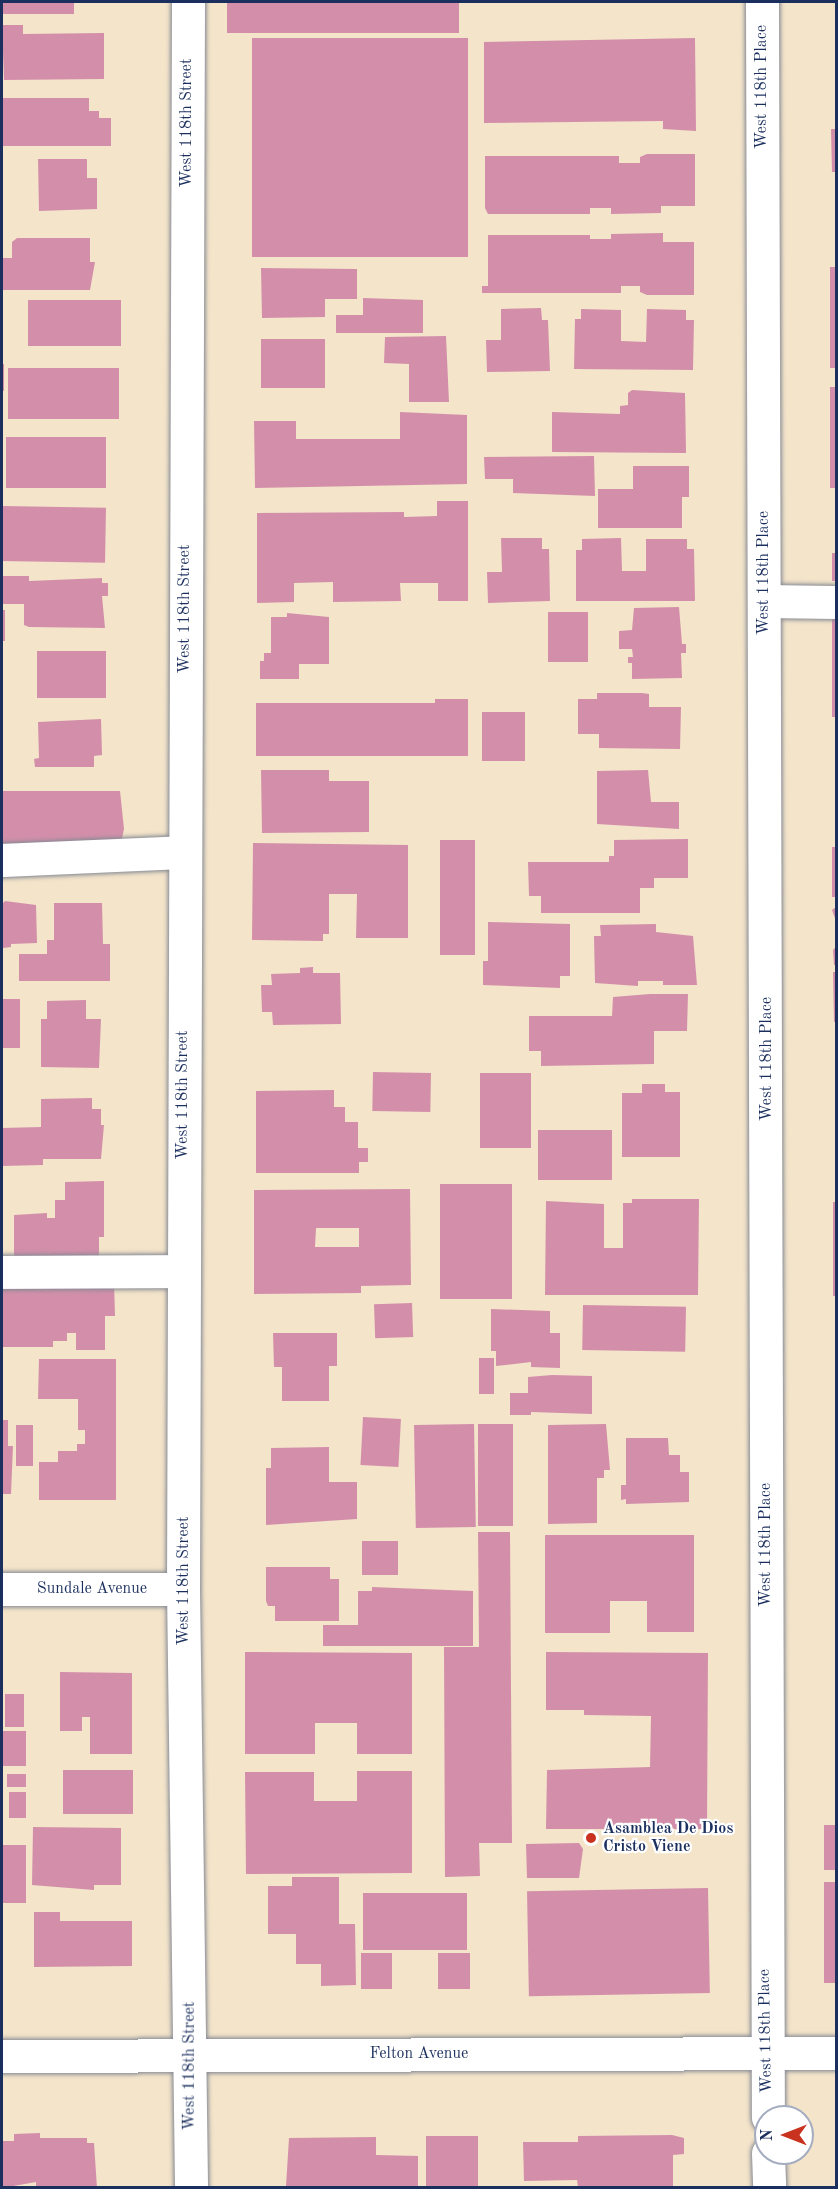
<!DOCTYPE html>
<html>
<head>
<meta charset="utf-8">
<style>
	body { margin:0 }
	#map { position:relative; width:838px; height:2189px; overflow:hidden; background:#f3e4ca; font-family:"Old Standard TT",serif }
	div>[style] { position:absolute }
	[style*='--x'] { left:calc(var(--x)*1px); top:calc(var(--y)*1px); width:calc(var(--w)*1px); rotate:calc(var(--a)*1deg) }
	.building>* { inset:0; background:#d38faa; transform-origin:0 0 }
	.roads { filter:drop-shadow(0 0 2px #878a94) drop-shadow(0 0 2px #878a94) }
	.minor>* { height:33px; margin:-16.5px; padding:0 16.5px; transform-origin:16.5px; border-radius:16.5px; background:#fff }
	.dots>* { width:16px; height:16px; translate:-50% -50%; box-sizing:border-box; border:3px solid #fff; border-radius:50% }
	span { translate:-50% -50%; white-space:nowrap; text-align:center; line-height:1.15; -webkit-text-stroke:4.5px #fff; paint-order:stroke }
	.street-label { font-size:16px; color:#1b2f5e }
	.poi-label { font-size:16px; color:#1b2f5e; font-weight:700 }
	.left { translate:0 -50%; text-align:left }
	.frame { position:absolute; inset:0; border:3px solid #1b2f5e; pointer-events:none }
	.north { position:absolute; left:754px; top:2105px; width:60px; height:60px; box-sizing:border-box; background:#fff; border:2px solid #a4acbf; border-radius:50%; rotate:270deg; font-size:16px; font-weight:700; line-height:24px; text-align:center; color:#1b2f5e }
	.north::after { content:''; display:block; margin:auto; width:21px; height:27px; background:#c8321e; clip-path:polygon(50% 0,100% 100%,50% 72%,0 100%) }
</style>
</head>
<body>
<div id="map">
	<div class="building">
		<i style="left:2px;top:2px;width:72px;height:12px"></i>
		<i style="left:227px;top:2px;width:232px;height:31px"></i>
		<i style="clip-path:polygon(2px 25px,23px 25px,23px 34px,104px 33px,104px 79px,4px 80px)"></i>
		<i style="left:468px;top:38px;width:219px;height:216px;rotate:90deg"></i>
		<i style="clip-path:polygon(695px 38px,696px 131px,663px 129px,663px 121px,484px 123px,484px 42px)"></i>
		<i style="clip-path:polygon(3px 98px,89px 98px,89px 111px,99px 111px,99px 118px,111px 118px,111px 146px,2px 146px)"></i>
		<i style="clip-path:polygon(831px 129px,836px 129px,836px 172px,832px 172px)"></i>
		<i style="clip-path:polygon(647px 154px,695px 154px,695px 206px,661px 206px,661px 213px,611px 214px,611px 208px,590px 208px,590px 214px,488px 214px,485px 208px,485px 156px,619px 156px,619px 163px,640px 163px,640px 157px)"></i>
		<i style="clip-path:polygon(38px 159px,87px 159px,87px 178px,97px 178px,97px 209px,39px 211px)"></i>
		<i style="clip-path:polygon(663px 233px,663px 242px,694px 242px,694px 295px,647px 295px,640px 292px,640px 286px,621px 286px,621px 293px,482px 293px,482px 286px,488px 286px,488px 235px,590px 235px,590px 239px,611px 239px,611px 234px)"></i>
		<i style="clip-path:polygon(17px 238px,90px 238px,90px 262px,95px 262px,90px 290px,2px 290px,2px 258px,12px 258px,12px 242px)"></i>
		<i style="left:830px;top:267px;width:6px;height:101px"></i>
		<i style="clip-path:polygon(261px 268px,357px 269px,357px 299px,325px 299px,325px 317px,262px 318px)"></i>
		<i style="clip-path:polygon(363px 298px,423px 300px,423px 333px,336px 333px,336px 315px,363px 315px)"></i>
		<i style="left:28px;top:300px;width:93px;height:46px"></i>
		<i style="clip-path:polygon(541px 308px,542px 320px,548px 320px,550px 371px,487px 372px,486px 340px,501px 340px,501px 309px)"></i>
		<i style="clip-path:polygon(581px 309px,621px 310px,621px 341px,646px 342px,647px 309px,686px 310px,686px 320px,694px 320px,693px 370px,574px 369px,575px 319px,581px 319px)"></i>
		<i style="clip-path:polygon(446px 336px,449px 402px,409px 402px,409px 364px,384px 363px,385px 337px)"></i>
		<i style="left:261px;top:339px;width:64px;height:49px"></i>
		<i style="left:2px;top:364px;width:2px;height:27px"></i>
		<i style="left:8px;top:368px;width:111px;height:51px"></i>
		<i style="left:830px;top:387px;width:6px;height:101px"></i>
		<i style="clip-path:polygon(632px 390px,685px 393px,686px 453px,552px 452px,552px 412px,620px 414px,620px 406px,628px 405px,628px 393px)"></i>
		<i style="clip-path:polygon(400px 412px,467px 415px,467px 484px,255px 488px,254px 421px,296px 421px,296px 439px,400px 439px)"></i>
		<i style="left:6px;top:437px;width:100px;height:51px"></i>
		<i style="clip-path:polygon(594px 456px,595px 496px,513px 493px,513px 479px,485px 479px,484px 457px)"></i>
		<i style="clip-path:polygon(633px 466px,689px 466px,689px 497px,682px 497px,682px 528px,598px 528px,598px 489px,633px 489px)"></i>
		<i style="clip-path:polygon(437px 501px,468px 501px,468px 601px,438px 601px,438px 583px,400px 583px,401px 601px,333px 602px,333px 582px,294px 583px,294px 602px,257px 603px,257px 513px,404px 512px,404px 517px,437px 516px)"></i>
		<i style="left:2px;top:506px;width:104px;height:55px;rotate:1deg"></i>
		<i style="clip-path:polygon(501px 538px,542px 538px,542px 549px,549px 549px,550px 601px,488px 603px,487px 572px,502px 572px)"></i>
		<i style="clip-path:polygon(621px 538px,622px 571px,646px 571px,646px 539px,687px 539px,687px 549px,694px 549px,695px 601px,576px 601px,576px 550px,582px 550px,582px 539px)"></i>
		<i style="left:832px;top:553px;width:4px;height:28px"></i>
		<i style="clip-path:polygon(2px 576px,29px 576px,29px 581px,102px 578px,102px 583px,108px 583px,108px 596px,102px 596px,105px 628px,29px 627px,24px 625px,24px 604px,2px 604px)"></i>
		<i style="clip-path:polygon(679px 607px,682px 644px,686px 644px,686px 653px,681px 653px,682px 678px,632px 679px,632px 663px,628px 663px,628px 657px,633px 657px,632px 649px,619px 649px,619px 631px,632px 630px,634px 608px)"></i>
		<i style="left:2px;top:610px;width:3px;height:31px"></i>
		<i style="left:588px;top:612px;width:50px;height:40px;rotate:90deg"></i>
		<i style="clip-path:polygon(287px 613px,329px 617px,329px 664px,299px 664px,299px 679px,260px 679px,260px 661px,264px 661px,264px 653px,271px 653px,271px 617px,287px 617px)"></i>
		<i style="left:832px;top:618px;width:4px;height:99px"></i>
		<i style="left:37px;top:651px;width:69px;height:47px"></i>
		<i style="clip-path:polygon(597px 693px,642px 693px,649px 694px,649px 707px,681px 707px,680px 749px,599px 748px,599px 734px,578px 734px,578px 699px,597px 699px)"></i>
		<i style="clip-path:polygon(435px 699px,468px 699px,468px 756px,256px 756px,256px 703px,435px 703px)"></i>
		<i style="left:482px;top:712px;width:43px;height:49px"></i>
		<i style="clip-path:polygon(101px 719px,102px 755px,94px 756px,94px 767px,35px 767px,34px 759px,39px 758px,38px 722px)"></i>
		<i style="clip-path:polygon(261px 770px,329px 770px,329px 781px,369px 781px,369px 832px,262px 833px)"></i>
		<i style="clip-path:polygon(648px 770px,651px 802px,679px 802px,679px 829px,597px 824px,597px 771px)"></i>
		<i style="clip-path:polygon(2px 791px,120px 791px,124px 829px,120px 847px,2px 848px)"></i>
		<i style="clip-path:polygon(688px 839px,688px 878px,654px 878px,654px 888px,640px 888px,640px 913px,541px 913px,541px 896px,529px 896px,528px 862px,609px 862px,609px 856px,614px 856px,614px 840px)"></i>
		<i style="left:440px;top:840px;width:35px;height:115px"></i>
		<i style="clip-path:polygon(253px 843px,408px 845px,408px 938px,356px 938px,357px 894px,329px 894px,329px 934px,323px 934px,323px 941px,252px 940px)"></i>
		<i style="left:832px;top:847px;width:4px;height:50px"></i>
		<i style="clip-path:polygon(5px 901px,36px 905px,37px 943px,11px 944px,11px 947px,3px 948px,2px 904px)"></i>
		<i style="clip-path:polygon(54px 903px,102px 903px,103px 944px,110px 944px,110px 981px,19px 981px,19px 954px,47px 954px,47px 940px,54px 940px)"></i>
		<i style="clip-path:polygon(836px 907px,836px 921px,832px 910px)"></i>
		<i style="clip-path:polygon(488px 922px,570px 924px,570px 976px,560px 976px,560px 988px,483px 985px,483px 961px,488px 961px)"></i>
		<i style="clip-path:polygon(656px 924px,656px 932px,693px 936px,697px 985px,663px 985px,663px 981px,638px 981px,638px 986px,595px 983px,594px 936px,601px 936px,600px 925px)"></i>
		<i style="clip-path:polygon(836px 947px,836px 965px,834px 965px,833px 950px)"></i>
		<i style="clip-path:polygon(313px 967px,313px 973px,340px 973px,341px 1024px,273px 1025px,272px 1012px,262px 1012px,261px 985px,272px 985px,271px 974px,300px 973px,300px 968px)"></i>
		<i style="clip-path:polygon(833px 972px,836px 972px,836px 1022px,834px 1022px)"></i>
		<i style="clip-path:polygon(650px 994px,688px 994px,687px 1031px,654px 1031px,654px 1064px,541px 1066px,541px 1051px,529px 1051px,529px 1016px,612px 1016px,613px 997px)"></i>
		<i style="left:2px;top:999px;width:18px;height:49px"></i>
		<i style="clip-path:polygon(86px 1000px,86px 1019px,101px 1019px,99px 1068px,41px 1067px,41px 1019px,47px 1019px,47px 1001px)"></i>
		<i style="left:373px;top:1072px;width:58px;height:39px;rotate:1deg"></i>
		<i style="left:480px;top:1073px;width:51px;height:75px"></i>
		<i style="clip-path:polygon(642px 1084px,665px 1084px,665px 1092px,680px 1092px,680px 1157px,622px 1157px,622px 1093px,642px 1093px)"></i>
		<i style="clip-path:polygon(334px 1090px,334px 1107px,345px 1107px,345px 1122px,358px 1122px,358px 1148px,368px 1148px,368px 1162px,359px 1162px,359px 1173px,256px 1173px,256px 1091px)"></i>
		<i style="clip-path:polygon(92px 1098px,92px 1109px,101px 1109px,101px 1125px,104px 1125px,101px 1159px,43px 1159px,43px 1165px,2px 1166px,2px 1128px,41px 1127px,41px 1099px)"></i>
		<i style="left:538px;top:1130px;width:74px;height:50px"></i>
		<i style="clip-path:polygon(104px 1181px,104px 1237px,99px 1237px,99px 1258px,14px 1258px,14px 1215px,47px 1213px,47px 1218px,55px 1218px,55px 1200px,65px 1200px,65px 1182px)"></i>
		<i style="left:440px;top:1184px;width:72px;height:115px"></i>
		<i style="clip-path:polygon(evenodd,410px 1189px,411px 1285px,361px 1286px,361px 1293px,254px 1294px,254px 1190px,410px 1189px,316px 1228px,359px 1228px,359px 1247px,315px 1247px,316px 1228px)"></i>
		<i style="clip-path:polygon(632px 1199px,699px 1199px,698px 1295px,545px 1295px,546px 1201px,604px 1204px,604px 1248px,623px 1248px,623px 1203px,632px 1203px)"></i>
		<i style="left:833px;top:1202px;width:3px;height:94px"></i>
		<i style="clip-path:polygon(2px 1281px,114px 1281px,115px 1316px,105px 1316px,105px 1350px,76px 1350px,76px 1333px,67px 1333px,67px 1341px,53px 1341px,53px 1347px,2px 1347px)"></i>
		<i style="left:412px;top:1303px;width:34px;height:38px;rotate:88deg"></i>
		<i style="left:583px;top:1305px;width:103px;height:45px;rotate:1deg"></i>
		<i style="clip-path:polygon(491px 1309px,550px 1311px,550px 1333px,560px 1333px,560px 1368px,531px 1367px,531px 1362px,496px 1366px,496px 1351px,491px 1351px)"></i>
		<i style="clip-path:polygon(273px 1333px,337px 1333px,337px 1366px,329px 1366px,329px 1401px,282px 1401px,282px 1367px,274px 1367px)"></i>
		<i style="left:479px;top:1358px;width:15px;height:36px"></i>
		<i style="clip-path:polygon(39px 1359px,116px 1359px,116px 1500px,39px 1500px,39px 1462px,58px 1462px,58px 1451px,77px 1451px,77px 1444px,85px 1444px,85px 1430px,78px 1430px,78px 1399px,38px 1399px)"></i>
		<i style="clip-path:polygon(552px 1375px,592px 1376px,592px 1414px,531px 1412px,531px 1415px,510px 1415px,510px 1393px,528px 1393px,528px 1377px)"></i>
		<i style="left:363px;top:1417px;width:38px;height:48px;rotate:3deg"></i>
		<i style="clip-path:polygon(2px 1420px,8px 1420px,8px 1446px,13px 1446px,11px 1494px,2px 1494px)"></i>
		<i style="left:474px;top:1424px;width:103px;height:60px;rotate:89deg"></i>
		<i style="left:513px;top:1424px;width:102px;height:35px;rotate:90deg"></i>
		<i style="clip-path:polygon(606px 1424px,610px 1470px,604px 1470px,604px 1478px,597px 1478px,597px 1523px,548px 1524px,548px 1425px)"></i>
		<i style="left:16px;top:1425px;width:17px;height:41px"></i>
		<i style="clip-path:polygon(626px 1438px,668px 1438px,669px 1455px,680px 1455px,680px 1472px,689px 1472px,689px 1502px,626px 1504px,626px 1499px,621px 1500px,621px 1485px,626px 1485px)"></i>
		<i style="clip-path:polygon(329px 1447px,329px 1482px,357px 1482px,357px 1519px,266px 1525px,266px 1468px,271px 1468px,271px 1448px)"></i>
		<i style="clip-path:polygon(478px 1532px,510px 1532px,512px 1843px,479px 1843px,480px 1876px,445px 1877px,444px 1647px,479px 1647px)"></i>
		<i style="clip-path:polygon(545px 1535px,694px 1535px,694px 1632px,647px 1632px,647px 1601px,610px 1601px,610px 1633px,545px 1633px)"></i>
		<i style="left:362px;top:1541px;width:36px;height:34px"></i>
		<i style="clip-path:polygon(266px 1567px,330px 1567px,330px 1579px,339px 1579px,339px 1621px,275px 1621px,275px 1606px,268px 1606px,266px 1601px)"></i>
		<i style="clip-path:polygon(372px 1587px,473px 1591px,473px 1646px,323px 1646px,323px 1625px,358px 1625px,358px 1591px,372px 1591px)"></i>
		<i style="clip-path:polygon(245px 1652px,412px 1653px,412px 1754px,357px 1754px,357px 1723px,315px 1723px,315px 1754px,245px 1754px)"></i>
		<i style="clip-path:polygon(546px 1652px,708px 1653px,707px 1829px,546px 1829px,547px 1770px,650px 1767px,651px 1716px,584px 1715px,584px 1710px,546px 1710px)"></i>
		<i style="clip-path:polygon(60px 1672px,132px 1673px,132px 1754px,90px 1754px,90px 1717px,82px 1717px,82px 1731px,60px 1731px)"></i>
		<i style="left:5px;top:1694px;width:19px;height:33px"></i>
		<i style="left:2px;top:1731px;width:24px;height:35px"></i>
		<i style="left:133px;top:1770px;width:44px;height:70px;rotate:90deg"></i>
		<i style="clip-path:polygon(357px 1771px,412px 1771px,412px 1873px,246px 1874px,245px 1772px,314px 1772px,314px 1801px,357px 1801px)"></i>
		<i style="left:7px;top:1774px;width:19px;height:13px"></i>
		<i style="left:9px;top:1792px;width:17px;height:26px"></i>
		<i style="left:824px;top:1825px;width:12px;height:45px"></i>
		<i style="clip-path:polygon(33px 1827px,121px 1828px,121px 1885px,94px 1885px,94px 1890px,32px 1885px)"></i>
		<i style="clip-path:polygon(579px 1843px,583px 1849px,579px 1878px,527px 1878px,526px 1844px)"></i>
		<i style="left:2px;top:1845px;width:24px;height:58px"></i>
		<i style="clip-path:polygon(292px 1877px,339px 1877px,339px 1924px,355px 1924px,356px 1985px,321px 1986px,321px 1964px,296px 1964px,296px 1934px,268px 1934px,268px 1886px,292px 1886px)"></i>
		<i style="left:824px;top:1882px;width:12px;height:101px"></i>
		<i style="left:708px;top:1888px;width:105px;height:181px;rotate:89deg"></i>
		<i style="left:363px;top:1893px;width:104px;height:57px"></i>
		<i style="clip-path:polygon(34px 1912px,60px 1912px,60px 1921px,132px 1921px,132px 1966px,34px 1967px)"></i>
		<i style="left:392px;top:1953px;width:36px;height:31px;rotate:90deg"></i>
		<i style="left:438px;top:1953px;width:32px;height:36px"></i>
		<i style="clip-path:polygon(40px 2133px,40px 2138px,87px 2138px,87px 2143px,94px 2143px,97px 2188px,36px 2188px,36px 2182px,2px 2188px,2px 2141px,14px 2141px,14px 2134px)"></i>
		<i style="clip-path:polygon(672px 2135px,684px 2138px,684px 2154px,673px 2155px,673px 2187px,578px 2187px,577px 2180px,524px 2181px,523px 2142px,578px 2142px,578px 2136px)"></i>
		<i style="left:478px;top:2136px;width:52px;height:52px;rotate:90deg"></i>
		<i style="clip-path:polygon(376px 2137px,376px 2155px,418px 2156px,418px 2187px,286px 2186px,289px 2138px)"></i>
	</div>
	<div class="roads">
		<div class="minor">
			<i style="--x:188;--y:2;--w:1587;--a:90.18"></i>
			<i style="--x:183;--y:1589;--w:599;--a:89.23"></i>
			<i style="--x:762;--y:2;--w:2115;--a:89.84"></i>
			<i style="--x:764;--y:601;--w:72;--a:0.8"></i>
			<i style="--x:2;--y:860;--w:181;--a:-2.5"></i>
			<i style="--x:2;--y:1272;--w:181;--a:-0.3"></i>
			<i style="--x:2;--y:1589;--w:181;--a:0"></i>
			<i style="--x:2;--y:2056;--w:834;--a:-0.21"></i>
			<i style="--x:768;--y:2153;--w:35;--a:88"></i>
		</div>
	</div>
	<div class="dots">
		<i style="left:591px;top:1838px;background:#c8321e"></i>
	</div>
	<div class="street-label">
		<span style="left:762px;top:87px;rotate:-90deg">West 118th Place</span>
		<span style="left:187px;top:123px;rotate:-90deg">West 118th Street</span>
		<span style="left:764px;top:573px;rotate:-90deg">West 118th Place</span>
		<span style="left:185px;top:609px;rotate:-90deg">West 118th Street</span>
		<span style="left:767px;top:1059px;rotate:-90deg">West 118th Place</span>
		<span style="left:183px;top:1095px;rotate:-90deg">West 118th Street</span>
		<span style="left:766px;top:1545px;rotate:-90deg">West 118th Place</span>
		<span style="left:184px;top:1581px;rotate:-90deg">West 118th Street</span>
		<span style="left:92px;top:1589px">Sundale Avenue</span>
		<span style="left:766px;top:2031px;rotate:-91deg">West 118th Place</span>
		<span style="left:419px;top:2054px">Felton Avenue</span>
		<span style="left:190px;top:2066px;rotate:-90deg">West 118th Street</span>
	</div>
	<div class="poi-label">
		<span class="left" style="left:603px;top:1838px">Asamblea De Dios<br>Cristo Viene</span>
	</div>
	<div class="frame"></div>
	<div class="north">N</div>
</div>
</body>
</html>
